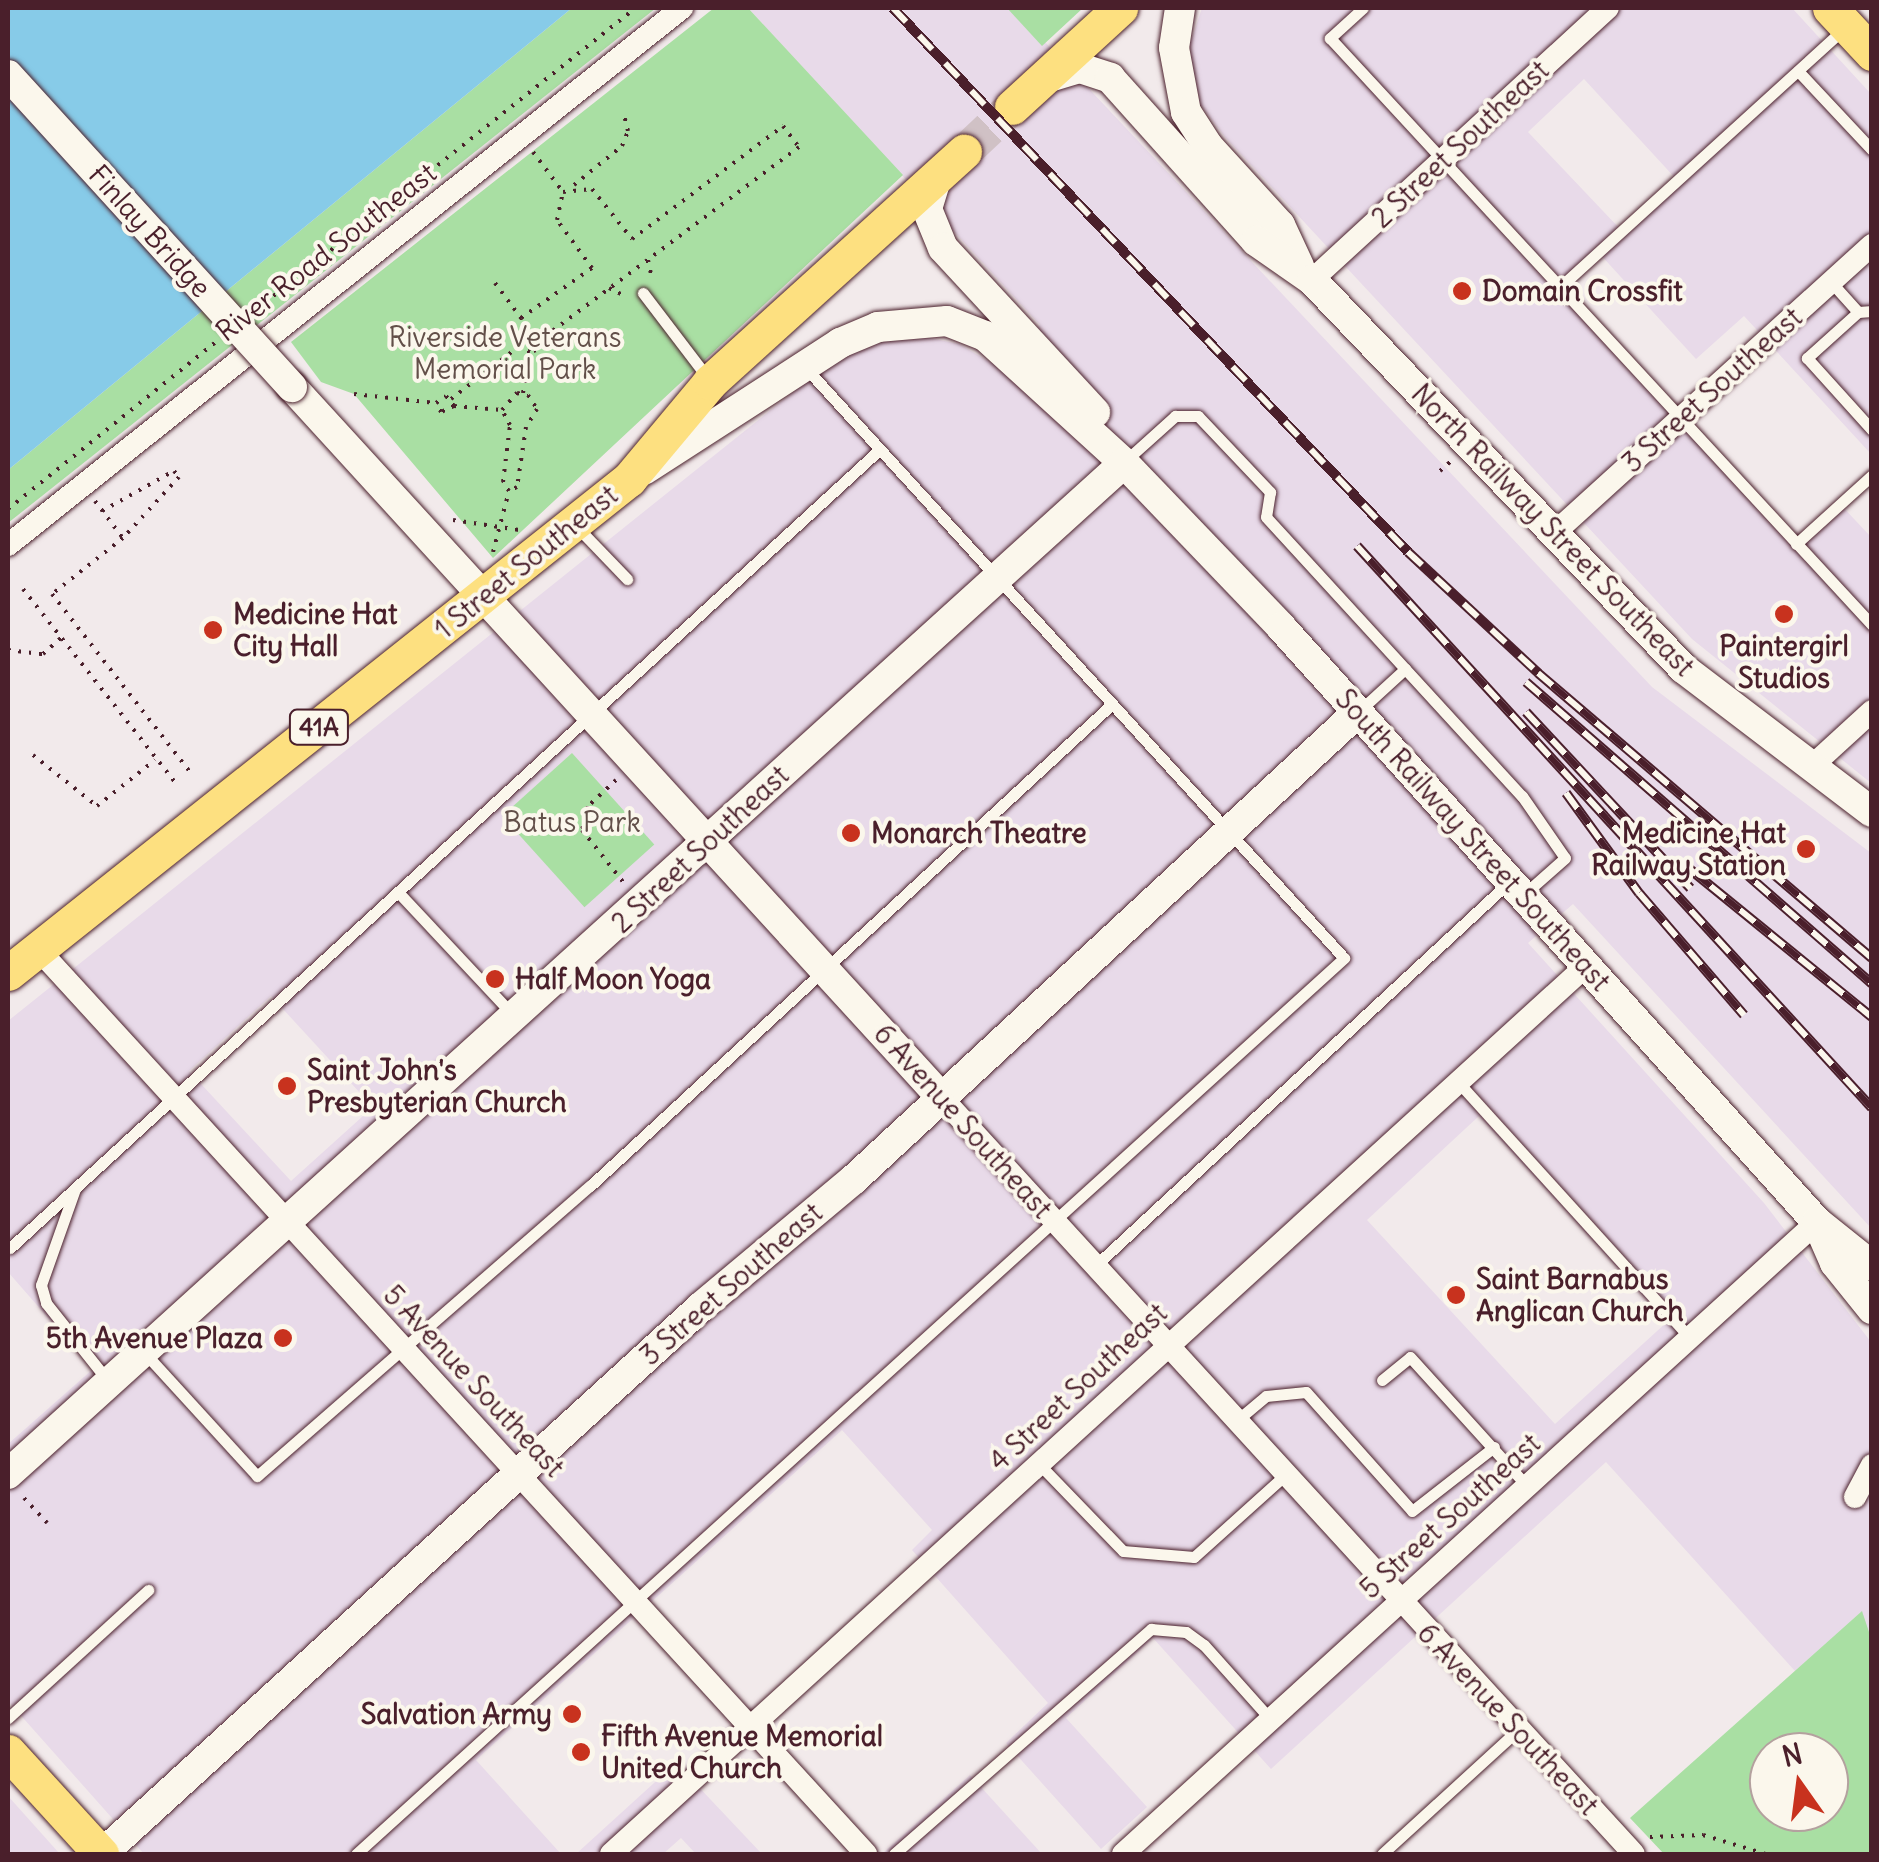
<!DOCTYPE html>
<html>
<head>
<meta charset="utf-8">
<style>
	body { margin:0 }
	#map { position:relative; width:1879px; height:1862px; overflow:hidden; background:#f2eaeb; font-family:Delius,sans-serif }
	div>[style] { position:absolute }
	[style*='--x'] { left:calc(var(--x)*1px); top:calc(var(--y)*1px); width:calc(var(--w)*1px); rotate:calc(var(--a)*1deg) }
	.built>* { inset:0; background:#e8dae9 }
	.green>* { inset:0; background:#a9dfa3; transform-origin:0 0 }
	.water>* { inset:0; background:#87cbe8 }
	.primary-tunnel>* { height:35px; margin-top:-17.5px; transform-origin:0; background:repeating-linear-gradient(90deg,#d0c1c5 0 35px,transparent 0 53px) }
	.path>* { height:4px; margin-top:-2px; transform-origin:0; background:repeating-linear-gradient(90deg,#4a1f2b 0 2.5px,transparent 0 10.5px) }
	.roads { filter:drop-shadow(0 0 2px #4a1f2b) drop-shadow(0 0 2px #4a1f2b) }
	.lane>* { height:11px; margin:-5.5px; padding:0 5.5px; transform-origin:5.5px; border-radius:5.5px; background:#fbf7ec }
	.street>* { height:22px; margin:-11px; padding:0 11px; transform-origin:11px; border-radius:11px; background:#fbf7ec }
	.secondary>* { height:30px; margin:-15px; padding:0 15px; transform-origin:15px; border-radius:15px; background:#fbf7ec }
	.primary>* { height:35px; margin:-17.5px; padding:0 17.5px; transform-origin:17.5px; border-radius:17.5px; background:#fde080 }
	.rail>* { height:10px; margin-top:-5px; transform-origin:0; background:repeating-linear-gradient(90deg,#fbf7ec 0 19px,#4a1f2b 0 38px); box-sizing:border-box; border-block:2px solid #4a1f2b }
	.bridges { filter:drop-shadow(0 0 2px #4a1f2b) drop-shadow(0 0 2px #4a1f2b) }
	.secondary-bridge>* { height:30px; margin:-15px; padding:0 15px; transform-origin:15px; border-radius:15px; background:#fbf7ec }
	.dots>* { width:28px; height:28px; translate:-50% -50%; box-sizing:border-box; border:5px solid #fbf7ec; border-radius:50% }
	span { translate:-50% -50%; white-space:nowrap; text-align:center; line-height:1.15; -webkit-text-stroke:8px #fbf7ec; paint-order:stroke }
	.shield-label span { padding:2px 8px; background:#fbf7ec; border:2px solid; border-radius:8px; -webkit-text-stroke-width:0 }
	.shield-label { font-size:25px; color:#4a1f2b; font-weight:700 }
	.street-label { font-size:28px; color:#4a1f2b }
	.poi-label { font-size:28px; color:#4a1f2b; font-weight:700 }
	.left { translate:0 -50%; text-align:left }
	.right { translate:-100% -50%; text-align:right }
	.park-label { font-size:28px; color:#624f49 }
	.frame { position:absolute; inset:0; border:10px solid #4a1f2b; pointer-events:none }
	.north { position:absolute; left:1749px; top:1732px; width:100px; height:100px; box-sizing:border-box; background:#fbf7ec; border:2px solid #b4a19f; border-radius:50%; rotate:346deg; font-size:28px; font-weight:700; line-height:40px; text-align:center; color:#4a1f2b }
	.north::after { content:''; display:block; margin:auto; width:35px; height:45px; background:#c8321e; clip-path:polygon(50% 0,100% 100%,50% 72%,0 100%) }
</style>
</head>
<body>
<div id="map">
	<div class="built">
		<i style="clip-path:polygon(evenodd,748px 8px,1013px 8px,1652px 687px,1871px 853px,1871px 1228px,1573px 904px,1528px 943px,1764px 1203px,1871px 1342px,1871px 1641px,1861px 1612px,1795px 1671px,1606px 1462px,1271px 1769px,1153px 1638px,1066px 1718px,1147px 1807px,1101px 1849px,1006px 1743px,1048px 1703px,912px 1550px,932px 1530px,842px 1430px,476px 1760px,561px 1854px,144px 1854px,8px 1701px,8px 1444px,93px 1369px,8px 1272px,8px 1021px,837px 357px,876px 340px,915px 335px,959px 344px,995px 365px,1040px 325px,748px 8px,271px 996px,373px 1107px,291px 1181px,189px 1071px,271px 996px,748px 8px,1479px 1116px,1667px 1322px,1555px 1424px,1367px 1220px,1479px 1116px)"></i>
		<i style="clip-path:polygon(evenodd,1202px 8px,1792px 8px,1871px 94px,1871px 454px,1744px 316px,1696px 359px,1598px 252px,1561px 286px,1796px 543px,1840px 504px,1871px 537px,1871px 783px,1692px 639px,1225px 137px,1200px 104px,1193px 82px,1190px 44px,1202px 8px,1584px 79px,1677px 180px,1621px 230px,1528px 132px,1584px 79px)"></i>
		<i style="clip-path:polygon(676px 1763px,762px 1854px,696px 1854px,681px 1838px,663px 1854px,576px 1854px)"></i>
		<i style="clip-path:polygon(970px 1775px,1042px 1854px,882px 1854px)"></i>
		<i style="clip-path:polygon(8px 1796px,59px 1853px,58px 1854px,8px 1854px)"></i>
	</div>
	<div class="green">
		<i style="clip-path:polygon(572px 8px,656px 8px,8px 523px,8px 470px)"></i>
		<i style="clip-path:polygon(714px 8px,748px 8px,903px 175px,493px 558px,354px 394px,321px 382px,291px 342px)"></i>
		<i style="clip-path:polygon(1007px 8px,1083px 8px,1042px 46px)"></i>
		<i style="left:572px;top:753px;width:123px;height:94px;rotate:48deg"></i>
		<i style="clip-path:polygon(evenodd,1862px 1611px,1872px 1641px,1871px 1854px,1664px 1854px,1630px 1818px,1862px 1611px,1829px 1752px,1829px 1812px,1769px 1812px,1769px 1752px,1829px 1752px)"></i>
	</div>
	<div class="water">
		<i style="clip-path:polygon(8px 8px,572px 8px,8px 470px)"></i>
	</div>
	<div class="primary-tunnel">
		<i style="--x:964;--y:152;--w:66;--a:-43.2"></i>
	</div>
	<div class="path">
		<i style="--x:783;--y:126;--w:26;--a:53"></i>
		<i style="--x:799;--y:147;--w:308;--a:143.3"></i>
		<i style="--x:552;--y:331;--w:17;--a:111"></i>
		<i style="--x:546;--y:347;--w:17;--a:163"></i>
		<i style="--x:530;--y:352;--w:13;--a:-157"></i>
		<i style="--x:518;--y:347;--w:19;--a:-102"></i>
		<i style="--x:514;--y:328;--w:12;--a:-55"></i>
		<i style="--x:521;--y:318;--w:87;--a:-35.2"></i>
		<i style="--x:592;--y:268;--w:59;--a:-126.1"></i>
		<i style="--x:557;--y:220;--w:29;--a:-78"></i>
		<i style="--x:563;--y:192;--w:29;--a:-6"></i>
		<i style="--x:592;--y:189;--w:64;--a:51.3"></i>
		<i style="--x:632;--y:239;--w:189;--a:-36.8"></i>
		<i style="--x:533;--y:152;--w:50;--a:53.1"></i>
		<i style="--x:574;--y:185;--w:62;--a:-39.1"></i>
		<i style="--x:622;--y:146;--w:16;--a:-68"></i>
		<i style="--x:628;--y:131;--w:16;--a:-104"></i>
		<i style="--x:648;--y:260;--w:19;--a:78"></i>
		<i style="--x:495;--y:283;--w:44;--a:53.4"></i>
		<i style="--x:609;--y:288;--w:20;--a:27"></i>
		<i style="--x:257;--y:309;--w:483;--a:-38.5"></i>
		<i style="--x:517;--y:393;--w:11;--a:10"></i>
		<i style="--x:528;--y:395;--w:17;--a:57"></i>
		<i style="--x:537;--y:409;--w:21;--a:121"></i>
		<i style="--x:526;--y:427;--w:61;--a:98.5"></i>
		<i style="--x:517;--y:487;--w:9;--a:153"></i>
		<i style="--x:509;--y:491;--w:11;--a:-124"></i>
		<i style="--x:503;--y:482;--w:57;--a:-83"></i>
		<i style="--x:510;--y:425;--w:17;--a:-118"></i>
		<i style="--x:502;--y:410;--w:23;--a:-49"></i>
		<i style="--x:523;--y:393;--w:39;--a:-81"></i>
		<i style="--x:354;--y:394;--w:82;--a:6.3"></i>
		<i style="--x:436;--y:403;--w:12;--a:-35"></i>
		<i style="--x:446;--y:396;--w:13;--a:51"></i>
		<i style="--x:454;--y:406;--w:14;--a:155"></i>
		<i style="--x:441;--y:412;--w:10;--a:-119"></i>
		<i style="--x:451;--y:399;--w:85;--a:-37.8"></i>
		<i style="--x:454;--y:406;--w:48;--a:4.8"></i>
		<i style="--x:1440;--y:471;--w:15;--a:-42"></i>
		<i style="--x:95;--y:501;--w:45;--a:53.1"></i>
		<i style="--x:8;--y:509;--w:270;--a:-38.8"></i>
		<i style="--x:102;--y:511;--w:82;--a:-29.1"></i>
		<i style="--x:174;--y:471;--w:8;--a:50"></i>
		<i style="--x:179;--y:477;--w:83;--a:132.6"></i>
		<i style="--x:123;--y:538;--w:90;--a:141.7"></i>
		<i style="--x:52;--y:594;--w:227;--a:52.2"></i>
		<i style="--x:453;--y:520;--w:67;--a:8.6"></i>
		<i style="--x:493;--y:552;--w:63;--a:-75.3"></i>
		<i style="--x:23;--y:589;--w:249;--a:51.8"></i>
		<i style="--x:8;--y:650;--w:35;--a:7"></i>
		<i style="--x:43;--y:654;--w:24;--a:-42"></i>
		<i style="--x:33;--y:755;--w:82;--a:38.6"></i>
		<i style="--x:97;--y:806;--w:74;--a:-38.4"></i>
		<i style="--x:616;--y:780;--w:38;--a:137"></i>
		<i style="--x:588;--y:806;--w:25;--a:104"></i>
		<i style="--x:582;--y:830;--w:66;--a:51.7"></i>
		<i style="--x:24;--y:1498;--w:34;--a:47"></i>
		<i style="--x:1650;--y:1837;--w:53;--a:-2.2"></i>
		<i style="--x:1703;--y:1835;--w:66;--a:16.8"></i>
	</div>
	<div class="roads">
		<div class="lane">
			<i style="--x:1363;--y:8;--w:45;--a:137.7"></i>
			<i style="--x:1330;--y:38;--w:799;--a:47.28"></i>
			<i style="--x:1798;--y:71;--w:108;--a:46.9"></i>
			<i style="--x:1831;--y:282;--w:40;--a:48"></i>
			<i style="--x:1560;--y:287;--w:385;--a:-42.3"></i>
			<i style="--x:643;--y:293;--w:106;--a:52.7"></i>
			<i style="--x:1872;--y:311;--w:14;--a:176"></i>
			<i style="--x:1858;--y:312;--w:69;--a:138"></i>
			<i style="--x:1807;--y:358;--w:97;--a:47.9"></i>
			<i style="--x:1124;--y:462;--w:69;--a:-42"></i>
			<i style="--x:1175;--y:416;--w:23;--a:0"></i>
			<i style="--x:1198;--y:416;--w:105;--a:46.5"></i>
			<i style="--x:1270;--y:492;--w:25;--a:99"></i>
			<i style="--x:1266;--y:517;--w:379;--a:47.5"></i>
			<i style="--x:1522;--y:796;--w:75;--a:55.3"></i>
			<i style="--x:1565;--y:858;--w:56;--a:138.6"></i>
			<i style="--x:578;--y:528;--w:71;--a:46.1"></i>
			<i style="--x:1796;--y:544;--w:103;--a:-42.2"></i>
			<i style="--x:1358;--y:712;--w:64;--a:-42.5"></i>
			<i style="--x:398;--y:892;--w:168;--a:46.9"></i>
			<i style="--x:1458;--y:1082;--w:345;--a:47.8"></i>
			<i style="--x:75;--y:1189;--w:102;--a:109.5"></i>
			<i style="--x:41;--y:1285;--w:19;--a:74"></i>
			<i style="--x:46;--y:1303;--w:100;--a:51.5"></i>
			<i style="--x:10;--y:1248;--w:1181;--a:-42.56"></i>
			<i style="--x:1095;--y:1266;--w:562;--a:-42.84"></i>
			<i style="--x:143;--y:1351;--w:169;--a:47.6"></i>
			<i style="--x:257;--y:1476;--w:442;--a:-41.1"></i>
			<i style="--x:590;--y:1186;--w:710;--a:-42.72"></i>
			<i style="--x:1382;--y:1380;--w:36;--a:-39"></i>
			<i style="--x:1410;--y:1357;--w:174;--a:47.8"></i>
			<i style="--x:1235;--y:1422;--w:40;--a:-40"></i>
			<i style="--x:1266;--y:1396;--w:40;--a:-5.7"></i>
			<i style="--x:1306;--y:1392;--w:159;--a:48.3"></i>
			<i style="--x:1412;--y:1511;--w:104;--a:-38"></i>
			<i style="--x:1039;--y:1464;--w:121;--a:46"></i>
			<i style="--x:1123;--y:1551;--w:71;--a:4.8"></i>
			<i style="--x:1194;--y:1557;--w:122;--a:-42"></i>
			<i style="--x:8;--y:1718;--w:190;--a:-42.4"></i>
			<i style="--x:356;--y:1854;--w:1334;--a:-42.2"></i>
			<i style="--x:1344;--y:958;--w:801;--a:-132.37"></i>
			<i style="--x:894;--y:1854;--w:342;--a:-41.2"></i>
			<i style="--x:1151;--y:1629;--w:35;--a:5"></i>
			<i style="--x:1186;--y:1632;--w:22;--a:36"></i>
			<i style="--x:1204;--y:1645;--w:101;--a:48.2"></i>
			<i style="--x:1382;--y:1854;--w:184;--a:-42.4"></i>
		</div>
		<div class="street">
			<i style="--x:1312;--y:280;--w:402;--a:-42.6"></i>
			<i style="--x:1552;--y:535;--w:432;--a:-42.2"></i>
			<i style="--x:8;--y:545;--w:862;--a:-38.55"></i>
			<i style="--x:1812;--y:766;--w:81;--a:-42.5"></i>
			<i style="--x:38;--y:949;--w:1227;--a:47.54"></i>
			<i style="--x:941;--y:1097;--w:1026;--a:47.53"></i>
			<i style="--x:1855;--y:1497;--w:36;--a:-62"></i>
			<i style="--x:611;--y:1854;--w:1320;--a:-42.33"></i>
			<i style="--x:1123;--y:1854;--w:939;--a:-42.32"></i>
		</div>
		<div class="secondary">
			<i style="--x:1180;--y:8;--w:40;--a:98.5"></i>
			<i style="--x:1174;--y:48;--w:65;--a:79.4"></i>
			<i style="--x:1186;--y:112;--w:40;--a:57.1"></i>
			<i style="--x:1208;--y:146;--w:107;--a:47.7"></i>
			<i style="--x:1280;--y:225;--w:45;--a:65.1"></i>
			<i style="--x:1043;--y:79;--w:39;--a:-17"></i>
			<i style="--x:1080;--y:68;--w:32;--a:18"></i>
			<i style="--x:1110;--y:78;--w:219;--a:48.1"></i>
			<i style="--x:1256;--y:241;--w:68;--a:34.9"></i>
			<i style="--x:1312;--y:280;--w:538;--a:46.28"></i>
			<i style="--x:1684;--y:669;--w:236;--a:37.3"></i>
			<i style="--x:937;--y:176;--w:34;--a:107"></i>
			<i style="--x:927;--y:209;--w:42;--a:67.7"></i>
			<i style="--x:943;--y:248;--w:224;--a:47.2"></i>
			<i style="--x:292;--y:387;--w:962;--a:47.57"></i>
			<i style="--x:644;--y:470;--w:234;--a:-32.9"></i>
			<i style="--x:840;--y:343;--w:41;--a:-22.8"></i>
			<i style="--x:878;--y:327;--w:69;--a:-5"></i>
			<i style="--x:947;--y:321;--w:41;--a:21.5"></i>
			<i style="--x:985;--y:336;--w:188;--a:42.4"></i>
			<i style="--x:1124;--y:463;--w:227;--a:46.2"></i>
			<i style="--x:1281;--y:627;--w:801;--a:47.99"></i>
			<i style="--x:1817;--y:1222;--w:70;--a:38.7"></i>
			<i style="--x:1817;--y:1222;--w:45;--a:66.3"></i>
			<i style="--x:1835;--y:1263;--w:59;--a:51.2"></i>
			<i style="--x:8;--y:1474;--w:1506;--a:-42.17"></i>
			<i style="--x:102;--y:1854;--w:811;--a:-42.4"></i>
			<i style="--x:701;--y:1307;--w:198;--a:-39.9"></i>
			<i style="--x:853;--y:1180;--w:689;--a:-42.82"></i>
		</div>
		<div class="primary">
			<i style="--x:1830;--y:8;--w:62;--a:47"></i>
			<i style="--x:1012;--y:107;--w:147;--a:-42.5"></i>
			<i style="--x:8;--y:973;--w:794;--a:-38.5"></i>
			<i style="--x:629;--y:479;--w:126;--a:-50.1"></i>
			<i style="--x:710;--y:382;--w:343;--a:-42.2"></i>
			<i style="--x:8;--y:1752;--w:138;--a:47.6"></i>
		</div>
	</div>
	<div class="rail">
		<i style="--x:893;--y:8;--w:749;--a:46.57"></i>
		<i style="--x:1408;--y:552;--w:178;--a:42.9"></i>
		<i style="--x:1538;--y:673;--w:439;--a:40.5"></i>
		<i style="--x:1357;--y:546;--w:762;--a:47.5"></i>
		<i style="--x:1526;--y:682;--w:459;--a:41.1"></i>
		<i style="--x:1526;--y:712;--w:241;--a:47"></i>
		<i style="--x:1566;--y:793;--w:124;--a:53.9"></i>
		<i style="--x:1639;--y:893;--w:161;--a:49.3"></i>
		<i style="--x:1681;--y:862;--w:246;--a:39.1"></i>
	</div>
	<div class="bridges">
		<div class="secondary-bridge">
			<i style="--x:8;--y:75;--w:422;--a:47.7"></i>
		</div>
	</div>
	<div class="dots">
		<i style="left:1462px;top:291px;background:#c8321e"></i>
		<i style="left:1784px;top:614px;background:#c8321e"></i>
		<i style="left:213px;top:630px;background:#c8321e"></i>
		<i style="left:851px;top:833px;background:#c8321e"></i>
		<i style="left:1806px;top:849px;background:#c8321e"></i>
		<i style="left:495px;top:979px;background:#c8321e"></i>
		<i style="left:287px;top:1086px;background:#c8321e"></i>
		<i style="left:1456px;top:1295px;background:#c8321e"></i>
		<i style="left:283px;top:1338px;background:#c8321e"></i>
		<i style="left:572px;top:1714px;background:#c8321e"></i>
		<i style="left:581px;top:1752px;background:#c8321e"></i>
	</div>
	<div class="shield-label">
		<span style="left:319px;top:727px">41A</span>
	</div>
	<div class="street-label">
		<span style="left:1460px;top:144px;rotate:-43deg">2 Street Southeast</span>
		<span style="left:150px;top:231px;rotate:48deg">Finlay Bridge</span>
		<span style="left:326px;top:252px;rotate:-38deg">River Road Southeast</span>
		<span style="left:1712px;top:390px;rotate:-42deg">3 Street Southeast</span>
		<span style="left:1553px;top:530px;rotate:46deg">North Railway Street Southeast</span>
		<span style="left:526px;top:562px;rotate:-39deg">1 Street Southeast</span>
		<span style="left:1473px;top:840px;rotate:48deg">South Railway Street Southeast</span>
		<span style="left:700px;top:849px;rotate:-43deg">2 Street Southeast</span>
		<span style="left:963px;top:1121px;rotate:48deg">6 Avenue Southeast</span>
		<span style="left:731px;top:1284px;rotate:-41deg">3 Street Southeast</span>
		<span style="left:474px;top:1381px;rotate:47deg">5 Avenue Southeast</span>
		<span style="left:1078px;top:1387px;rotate:-43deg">4 Street Southeast</span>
		<span style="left:1450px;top:1516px;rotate:-42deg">5 Street Southeast</span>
		<span style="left:1508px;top:1719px;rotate:47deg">6 Avenue Southeast</span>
	</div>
	<div class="poi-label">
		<span class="left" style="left:1482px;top:291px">Domain Crossfit</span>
		<span class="left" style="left:233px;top:630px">Medicine Hat<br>City Hall</span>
		<span style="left:1784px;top:662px">Paintergirl<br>Studios</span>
		<span class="left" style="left:871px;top:833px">Monarch Theatre</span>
		<span class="right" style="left:1786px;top:849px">Medicine Hat<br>Railway Station</span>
		<span class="left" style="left:515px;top:979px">Half Moon Yoga</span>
		<span class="left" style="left:307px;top:1086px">Saint John's<br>Presbyterian Church</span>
		<span class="left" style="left:1476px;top:1295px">Saint Barnabus<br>Anglican Church</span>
		<span class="right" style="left:263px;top:1338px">5th Avenue Plaza</span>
		<span class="right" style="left:552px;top:1714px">Salvation Army</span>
		<span class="left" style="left:601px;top:1752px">Fifth Avenue Memorial<br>United Church</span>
	</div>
	<div class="park-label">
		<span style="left:505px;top:353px">Riverside Veterans<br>Memorial Park</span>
		<span style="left:572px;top:822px">Batus Park</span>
	</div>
	<div class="frame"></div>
	<div class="north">N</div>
</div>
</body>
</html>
